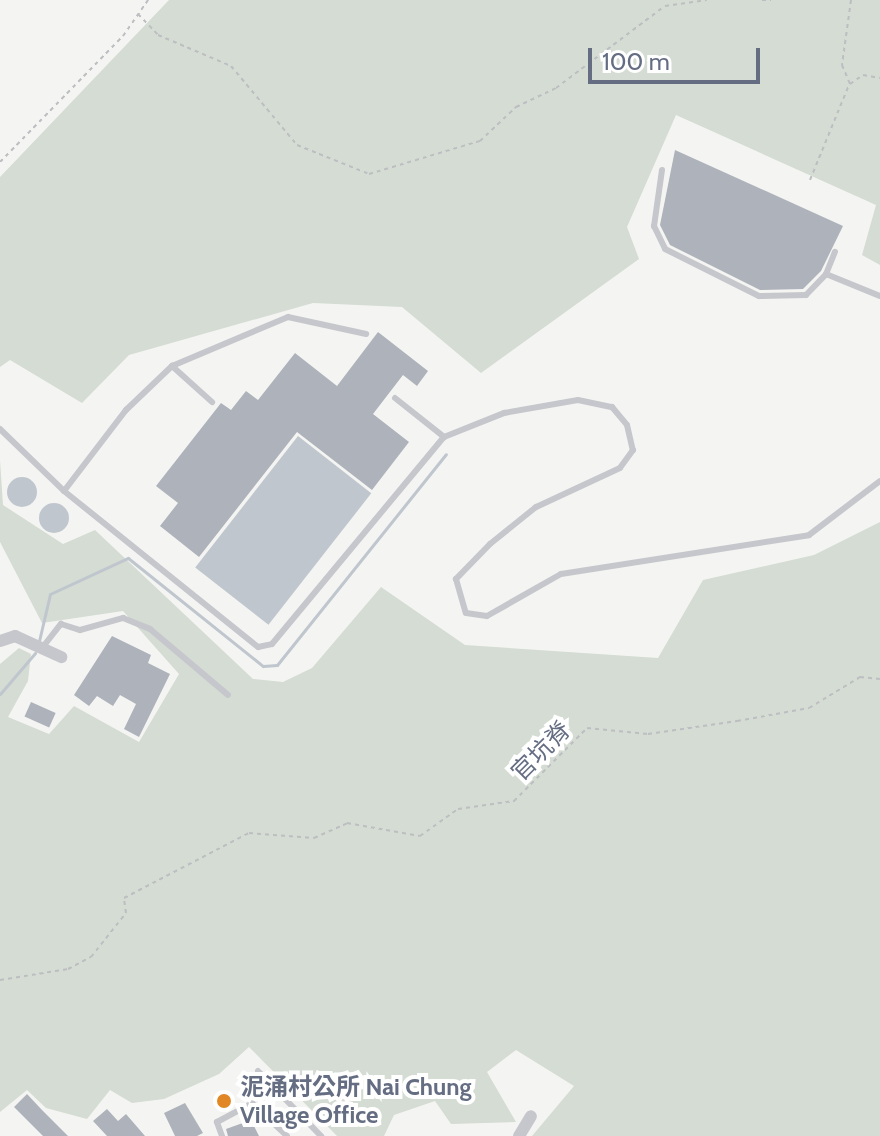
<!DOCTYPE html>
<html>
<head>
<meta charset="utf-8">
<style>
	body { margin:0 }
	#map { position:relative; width:880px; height:1136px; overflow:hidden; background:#f4f5f2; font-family:Cabin,"Noto Sans TC",sans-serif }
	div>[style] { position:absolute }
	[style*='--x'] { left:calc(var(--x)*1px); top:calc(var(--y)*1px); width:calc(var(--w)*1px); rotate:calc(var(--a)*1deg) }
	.green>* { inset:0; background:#d4dcd3 }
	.water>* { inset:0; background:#c0c6ce; transform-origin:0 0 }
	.round { border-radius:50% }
	.stream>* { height:3px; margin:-1.5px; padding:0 1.5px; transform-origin:1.5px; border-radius:1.5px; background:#c0c6ce }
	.building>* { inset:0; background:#aeb2ba; transform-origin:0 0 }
	.path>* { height:2px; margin-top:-1px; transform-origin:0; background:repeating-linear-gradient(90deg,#bdbec1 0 4px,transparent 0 8px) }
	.lane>* { height:6px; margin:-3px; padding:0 3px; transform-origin:3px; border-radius:3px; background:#c6c7cc }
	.street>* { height:12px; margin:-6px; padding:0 6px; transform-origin:6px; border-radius:6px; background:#c6c7cc }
	.dots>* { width:22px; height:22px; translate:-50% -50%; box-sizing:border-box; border:4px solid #fff; border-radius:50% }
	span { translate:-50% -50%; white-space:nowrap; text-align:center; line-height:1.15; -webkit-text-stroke:8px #fff; paint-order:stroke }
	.street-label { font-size:24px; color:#656d83 }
	.poi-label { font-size:24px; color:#656d83; font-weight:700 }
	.left { translate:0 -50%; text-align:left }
	.scale { position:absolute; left:588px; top:48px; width:172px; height:36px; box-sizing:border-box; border:4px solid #656d83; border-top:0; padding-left:10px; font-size:24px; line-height:28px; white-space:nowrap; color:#656d83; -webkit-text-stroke:6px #fff; paint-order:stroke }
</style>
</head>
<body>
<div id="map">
	<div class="green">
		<i style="clip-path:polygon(169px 0,880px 0,880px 265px,862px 255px,876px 205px,676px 115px,627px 227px,639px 259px,481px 373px,402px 307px,313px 303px,129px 355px,82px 403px,10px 360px,0 367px,0 177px)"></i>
		<i style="clip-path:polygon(0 460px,3px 505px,63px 544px,95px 530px,253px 679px,283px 682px,312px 668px,381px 587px,465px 645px,658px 658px,703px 580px,814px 555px,880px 522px,880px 1136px,532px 1136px,574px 1086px,516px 1050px,487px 1072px,516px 1122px,451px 1124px,435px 1101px,394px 1115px,384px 1136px,337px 1136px,249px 1047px,219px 1074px,164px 1099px,132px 1103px,110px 1090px,87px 1119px,46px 1108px,27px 1090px,0 1112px,0 664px,19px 648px,31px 654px,28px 681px,8px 717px,49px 734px,74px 706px,139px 742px,179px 674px,123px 611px,42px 623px,0 542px)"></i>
	</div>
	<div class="water">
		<i style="left:298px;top:436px;width:93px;height:167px;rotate:38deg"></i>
		<i class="round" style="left:7px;top:477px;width:30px;height:30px"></i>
		<i class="round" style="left:39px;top:503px;width:30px;height:30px"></i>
	</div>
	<div class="stream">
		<i style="--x:39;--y:641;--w:48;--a:-76.8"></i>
		<i style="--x:50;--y:594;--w:86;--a:-24.8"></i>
		<i style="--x:128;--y:558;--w:173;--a:38.7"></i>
		<i style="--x:263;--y:666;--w:14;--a:-4"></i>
		<i style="--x:277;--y:665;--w:270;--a:-51.3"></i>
		<i style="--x:0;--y:694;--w:54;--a:-49.5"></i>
	</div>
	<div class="building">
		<i style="clip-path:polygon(675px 150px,843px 226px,821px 271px,803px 289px,760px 290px,670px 245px,660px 225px)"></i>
		<i style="clip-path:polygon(378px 332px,428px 371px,417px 386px,403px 375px,373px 414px,409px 442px,372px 490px,297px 432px,199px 557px,160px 526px,178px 503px,156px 486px,221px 403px,231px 410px,246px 391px,258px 400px,295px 353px,337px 386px)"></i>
		<i style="clip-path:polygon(112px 636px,151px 655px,148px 663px,170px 674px,139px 737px,124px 729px,136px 704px,120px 695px,113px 706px,97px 696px,89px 706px,74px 695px)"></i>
		<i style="left:31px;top:702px;width:27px;height:16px;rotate:24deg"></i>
		<i style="clip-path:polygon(27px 1094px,42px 1110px,68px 1136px,43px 1136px,14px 1107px)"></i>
		<i style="clip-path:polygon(185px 1103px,203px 1133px,197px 1136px,175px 1136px,164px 1113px)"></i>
		<i style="clip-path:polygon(107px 1109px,118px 1121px,126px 1114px,145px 1136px,107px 1136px,93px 1121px)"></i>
		<i style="clip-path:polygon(251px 1120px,259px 1136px,228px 1136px,226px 1129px)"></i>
	</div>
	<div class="path">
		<i style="--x:762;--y:0;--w:9;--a:0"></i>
		<i style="--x:851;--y:0;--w:66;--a:97.9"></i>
		<i style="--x:842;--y:65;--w:21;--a:67"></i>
		<i style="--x:850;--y:84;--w:16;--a:-35"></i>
		<i style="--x:863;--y:75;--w:17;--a:10"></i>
		<i style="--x:138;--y:14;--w:29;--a:46"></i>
		<i style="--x:158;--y:35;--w:79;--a:23"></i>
		<i style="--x:231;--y:66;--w:103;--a:50.1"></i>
		<i style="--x:297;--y:145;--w:78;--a:21.9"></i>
		<i style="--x:369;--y:174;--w:116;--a:-16.6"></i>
		<i style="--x:480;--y:141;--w:50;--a:-43.4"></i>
		<i style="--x:516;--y:107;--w:44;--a:-25.4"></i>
		<i style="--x:556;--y:88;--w:136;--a:-37"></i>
		<i style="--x:665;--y:6;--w:42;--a:-8.1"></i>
		<i style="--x:0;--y:162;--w:176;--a:-45.7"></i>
		<i style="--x:123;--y:36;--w:44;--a:-55.2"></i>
		<i style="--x:810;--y:180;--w:103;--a:-67.7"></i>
		<i style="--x:0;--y:980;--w:69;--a:-9.2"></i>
		<i style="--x:68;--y:969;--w:26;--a:-28"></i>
		<i style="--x:91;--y:957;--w:56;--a:-51.5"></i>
		<i style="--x:126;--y:913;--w:15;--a:-98"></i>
		<i style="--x:124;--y:898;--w:141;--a:-27.5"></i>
		<i style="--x:249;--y:833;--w:65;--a:4.4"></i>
		<i style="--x:314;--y:838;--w:36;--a:-24"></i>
		<i style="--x:347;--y:823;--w:74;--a:10.1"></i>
		<i style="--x:420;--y:836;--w:47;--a:-35.4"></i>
		<i style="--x:458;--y:809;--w:57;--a:-8.1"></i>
		<i style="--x:514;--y:801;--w:103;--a:-45"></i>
		<i style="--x:587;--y:728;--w:61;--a:5.6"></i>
		<i style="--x:648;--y:734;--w:90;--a:-8.3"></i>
		<i style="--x:737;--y:721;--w:73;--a:-10.2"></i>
		<i style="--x:809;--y:708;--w:60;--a:-31.3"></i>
		<i style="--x:860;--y:677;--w:20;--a:6"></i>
	</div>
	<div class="lane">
		<i style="--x:662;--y:170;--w:57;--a:98.1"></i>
		<i style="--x:654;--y:226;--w:25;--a:64"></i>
		<i style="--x:665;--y:249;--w:105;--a:26.6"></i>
		<i style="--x:759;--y:296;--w:47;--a:-1.2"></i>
		<i style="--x:806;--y:295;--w:29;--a:-46"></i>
		<i style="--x:826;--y:274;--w:58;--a:22.2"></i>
		<i style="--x:826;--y:274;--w:24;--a:-68"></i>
		<i style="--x:172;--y:366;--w:54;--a:42"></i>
		<i style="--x:395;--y:398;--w:63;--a:38.5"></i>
		<i style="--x:0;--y:429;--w:89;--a:44.1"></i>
		<i style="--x:64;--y:491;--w:249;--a:38.8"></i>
		<i style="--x:258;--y:647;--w:14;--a:-12"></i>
		<i style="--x:272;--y:644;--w:269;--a:-50.3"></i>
		<i style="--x:444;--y:437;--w:65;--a:-21.8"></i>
		<i style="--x:504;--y:413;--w:75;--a:-10"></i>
		<i style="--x:578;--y:400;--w:35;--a:12"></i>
		<i style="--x:612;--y:407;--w:23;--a:50"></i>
		<i style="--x:627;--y:425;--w:26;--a:77"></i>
		<i style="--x:633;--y:450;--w:22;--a:126"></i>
		<i style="--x:620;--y:468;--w:93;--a:155.1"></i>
		<i style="--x:536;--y:507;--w:59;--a:141.2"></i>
		<i style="--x:490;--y:544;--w:49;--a:134.2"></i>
		<i style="--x:456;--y:579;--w:35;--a:74"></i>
		<i style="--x:466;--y:613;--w:21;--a:8"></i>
		<i style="--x:487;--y:616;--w:85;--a:-29.6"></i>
		<i style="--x:561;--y:574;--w:251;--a:-8.9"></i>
		<i style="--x:809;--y:535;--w:89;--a:-37.3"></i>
		<i style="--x:64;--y:491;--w:102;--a:-52.6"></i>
		<i style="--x:126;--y:410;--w:64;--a:-43.7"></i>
		<i style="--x:172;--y:366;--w:126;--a:-22.9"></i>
		<i style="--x:288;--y:317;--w:80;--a:12.3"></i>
		<i style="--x:42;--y:648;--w:31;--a:-52"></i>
		<i style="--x:61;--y:624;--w:20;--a:18"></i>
		<i style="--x:80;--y:630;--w:45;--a:-15.6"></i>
		<i style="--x:123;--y:618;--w:29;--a:22"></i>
		<i style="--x:150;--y:629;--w:102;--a:40.2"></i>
		<i style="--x:258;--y:1071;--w:91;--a:45.9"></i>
		<i style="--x:222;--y:1136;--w:15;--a:-110"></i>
		<i style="--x:217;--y:1122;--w:40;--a:-28"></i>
		<i style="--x:252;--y:1103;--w:48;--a:43.3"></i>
	</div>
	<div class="street">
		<i style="--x:0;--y:641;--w:16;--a:-18"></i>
		<i style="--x:15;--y:636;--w:51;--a:24.5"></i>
		<i style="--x:519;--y:1136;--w:23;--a:-59"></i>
	</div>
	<div class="dots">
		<i style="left:224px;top:1101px;background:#e18726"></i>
	</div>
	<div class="street-label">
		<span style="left:541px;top:751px;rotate:-45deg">官坑脊</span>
	</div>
	<div class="poi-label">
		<span class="left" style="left:240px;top:1101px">泥涌村公所 Nai Chung<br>Village Office</span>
	</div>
	<div class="scale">100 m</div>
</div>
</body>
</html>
